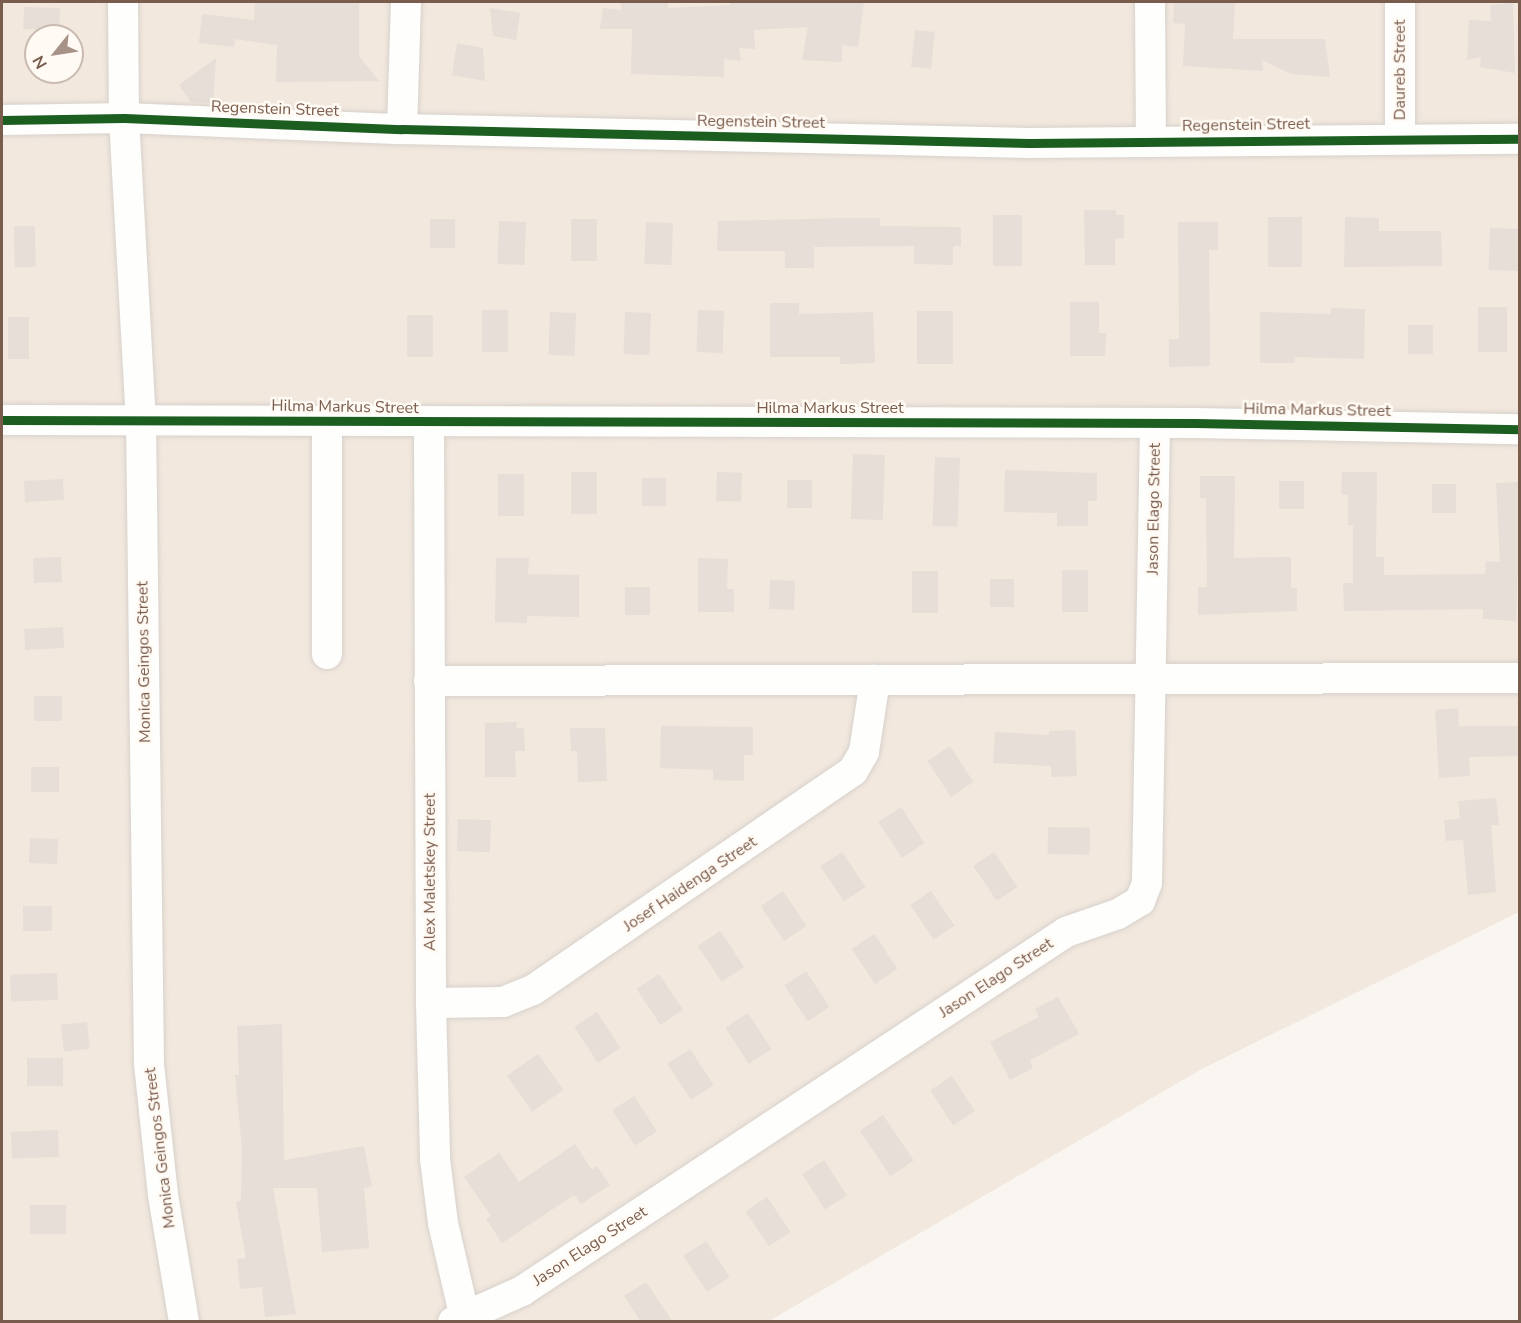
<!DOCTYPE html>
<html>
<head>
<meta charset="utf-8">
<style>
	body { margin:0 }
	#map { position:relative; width:1521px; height:1323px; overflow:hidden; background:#f9f5f0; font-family:"Nunito Sans",sans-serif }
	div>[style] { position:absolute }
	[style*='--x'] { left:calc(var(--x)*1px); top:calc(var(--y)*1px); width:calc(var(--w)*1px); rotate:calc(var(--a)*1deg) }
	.residential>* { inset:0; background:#f2e8de }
	.building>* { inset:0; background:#e6ded7; transform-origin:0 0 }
	.roads { filter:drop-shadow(0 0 2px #d7d1cb) drop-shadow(0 0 2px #d7d1cb) }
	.minor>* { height:30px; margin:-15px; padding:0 15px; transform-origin:15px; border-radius:15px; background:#fefefd }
	.cycleway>* { height:9px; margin:-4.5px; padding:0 4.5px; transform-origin:4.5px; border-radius:4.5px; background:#1b5e20 }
	span { translate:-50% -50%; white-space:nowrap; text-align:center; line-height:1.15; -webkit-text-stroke:5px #fffaf3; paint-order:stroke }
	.street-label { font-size:16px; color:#7a5c4d }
	.frame { position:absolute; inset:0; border:3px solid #7a5c4d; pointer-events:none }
	.north { position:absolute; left:24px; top:24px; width:60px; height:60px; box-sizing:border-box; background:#fffaf3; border:2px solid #cabbb1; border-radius:50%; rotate:240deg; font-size:16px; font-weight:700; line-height:24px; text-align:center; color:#7a5c4d }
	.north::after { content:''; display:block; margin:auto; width:21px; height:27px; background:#a69286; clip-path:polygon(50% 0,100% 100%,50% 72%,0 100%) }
</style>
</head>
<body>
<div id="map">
	<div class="residential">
		<i style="clip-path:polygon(evenodd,2px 2px,1519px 2px,1519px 912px,1200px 1070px,769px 1321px,2px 1322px,2px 2px,36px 36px,72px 36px,72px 72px,36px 72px,36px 36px)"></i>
	</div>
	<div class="building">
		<i style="clip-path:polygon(255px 2px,359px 2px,359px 56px,379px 81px,276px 82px,277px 45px,235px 39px,234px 47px,199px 43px,202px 14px,254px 20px)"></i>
		<i style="clip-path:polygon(621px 2px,668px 2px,668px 8px,731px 5px,729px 2px,864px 2px,858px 47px,842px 45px,842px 62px,802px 60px,808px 27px,754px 30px,755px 49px,739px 48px,741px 61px,724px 59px,724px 77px,631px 74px,632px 29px,600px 29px,603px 8px,621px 10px)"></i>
		<i style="clip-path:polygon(1174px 2px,1235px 2px,1233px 39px,1325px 39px,1330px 77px,1291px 74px,1262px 60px,1263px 71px,1183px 66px,1185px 24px,1173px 23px)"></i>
		<i style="clip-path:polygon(1513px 3px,1515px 73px,1480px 67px,1481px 57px,1467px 60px,1469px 20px,1491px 21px,1490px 5px)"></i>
		<i style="left:24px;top:7px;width:36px;height:22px;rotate:2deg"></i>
		<i style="clip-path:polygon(490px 8px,520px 13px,516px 40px,493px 36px)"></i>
		<i style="left:915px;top:30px;width:20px;height:37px;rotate:6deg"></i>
		<i style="clip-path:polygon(457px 43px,483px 48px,485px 81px,452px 75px)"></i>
		<i style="clip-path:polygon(216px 58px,213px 103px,191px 102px,179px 85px)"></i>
		<i style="clip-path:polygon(1084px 210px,1116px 210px,1116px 215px,1124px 215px,1124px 238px,1115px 239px,1115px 265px,1085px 265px)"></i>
		<i style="left:993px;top:215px;width:29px;height:51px"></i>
		<i style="left:1268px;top:217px;width:34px;height:50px"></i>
		<i style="clip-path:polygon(1345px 217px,1379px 218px,1379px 231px,1441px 231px,1442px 266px,1344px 267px)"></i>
		<i style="clip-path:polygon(850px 218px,880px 218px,880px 226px,961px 227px,961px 246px,953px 246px,953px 265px,914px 264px,914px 246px,814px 247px,814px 268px,785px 268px,785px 251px,717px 251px,718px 221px)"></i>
		<i style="left:430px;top:219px;width:25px;height:29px"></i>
		<i style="left:571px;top:219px;width:26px;height:42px"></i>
		<i style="left:499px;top:221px;width:27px;height:43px;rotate:2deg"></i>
		<i style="left:646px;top:222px;width:27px;height:42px;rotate:2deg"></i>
		<i style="clip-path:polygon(1178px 222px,1218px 222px,1218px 250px,1209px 250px,1210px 366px,1169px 367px,1169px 339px,1179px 339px)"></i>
		<i style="left:35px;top:226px;width:41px;height:21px;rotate:89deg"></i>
		<i style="left:1490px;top:228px;width:30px;height:42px;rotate:2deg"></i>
		<i style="clip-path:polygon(1070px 302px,1099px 302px,1099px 333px,1106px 333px,1105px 356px,1070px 356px)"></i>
		<i style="clip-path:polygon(770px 303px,799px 303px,799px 314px,873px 312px,875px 363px,840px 364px,840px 357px,770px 357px)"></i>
		<i style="left:1478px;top:307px;width:29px;height:45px"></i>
		<i style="clip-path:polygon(1331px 308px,1365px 309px,1364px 359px,1295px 357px,1294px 363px,1260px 363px,1260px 312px,1331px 314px)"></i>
		<i style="left:482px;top:310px;width:26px;height:42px"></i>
		<i style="left:698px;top:310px;width:26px;height:42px;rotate:2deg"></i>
		<i style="left:917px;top:311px;width:36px;height:53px"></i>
		<i style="left:550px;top:312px;width:26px;height:43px;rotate:2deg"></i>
		<i style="left:625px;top:312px;width:26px;height:42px;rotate:2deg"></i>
		<i style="left:407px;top:315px;width:26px;height:42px"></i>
		<i style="left:8px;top:317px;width:21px;height:42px"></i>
		<i style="left:1408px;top:325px;width:25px;height:29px"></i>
		<i style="left:853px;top:454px;width:32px;height:65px;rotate:2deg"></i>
		<i style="left:935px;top:457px;width:25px;height:69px;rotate:2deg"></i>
		<i style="clip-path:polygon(1005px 470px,1097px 473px,1097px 501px,1088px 501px,1088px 526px,1057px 526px,1057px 513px,1004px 512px)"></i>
		<i style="left:571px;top:472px;width:26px;height:42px"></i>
		<i style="left:717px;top:472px;width:25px;height:29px;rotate:2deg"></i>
		<i style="clip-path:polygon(1342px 472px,1377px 472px,1376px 557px,1384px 557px,1384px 575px,1485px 574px,1486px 561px,1500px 562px,1496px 483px,1520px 482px,1516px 621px,1483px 619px,1483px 609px,1344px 611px,1343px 583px,1353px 583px,1353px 525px,1348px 525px,1348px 495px,1341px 494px)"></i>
		<i style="left:498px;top:474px;width:26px;height:42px"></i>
		<i style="clip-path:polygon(1200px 476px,1235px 476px,1234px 558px,1291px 557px,1291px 588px,1297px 588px,1297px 611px,1198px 615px,1198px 587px,1207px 587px,1206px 498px,1200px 498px)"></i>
		<i style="left:642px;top:478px;width:24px;height:28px"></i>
		<i style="left:63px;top:479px;width:21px;height:39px;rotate:87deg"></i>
		<i style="left:787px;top:480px;width:25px;height:28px"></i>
		<i style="left:1279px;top:481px;width:25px;height:28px"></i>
		<i style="left:1432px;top:484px;width:24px;height:29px"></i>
		<i style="left:61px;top:557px;width:25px;height:28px;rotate:88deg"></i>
		<i style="clip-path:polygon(496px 558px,529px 558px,528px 574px,579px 575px,579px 617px,527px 616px,527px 623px,495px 622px)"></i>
		<i style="clip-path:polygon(698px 558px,728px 559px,727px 589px,734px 589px,734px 612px,698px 612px)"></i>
		<i style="left:1062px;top:570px;width:26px;height:42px"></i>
		<i style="left:912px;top:571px;width:26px;height:42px"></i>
		<i style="left:990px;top:579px;width:24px;height:28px"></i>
		<i style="left:770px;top:580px;width:25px;height:29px;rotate:2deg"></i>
		<i style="left:625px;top:587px;width:25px;height:28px"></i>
		<i style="left:63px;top:627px;width:21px;height:39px;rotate:87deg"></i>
		<i style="left:34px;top:696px;width:28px;height:25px"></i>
		<i style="clip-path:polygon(1458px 708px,1459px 726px,1519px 726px,1520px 756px,1469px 757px,1470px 776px,1439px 778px,1435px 710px)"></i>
		<i style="clip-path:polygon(517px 722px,516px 728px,524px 728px,525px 751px,515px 751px,516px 777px,485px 777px,485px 723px)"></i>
		<i style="clip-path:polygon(661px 726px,753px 727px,753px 755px,744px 755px,744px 781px,713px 780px,713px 770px,660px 768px)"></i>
		<i style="clip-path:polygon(570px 728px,605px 728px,607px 781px,578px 782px,577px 751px,571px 751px)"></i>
		<i style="clip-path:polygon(1075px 730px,1077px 776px,1051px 777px,1051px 766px,993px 763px,995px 732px,1049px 735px,1049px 731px)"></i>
		<i style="left:950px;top:746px;width:43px;height:27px;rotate:57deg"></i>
		<i style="left:31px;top:767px;width:28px;height:25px"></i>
		<i style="clip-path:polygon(1496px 798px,1499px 825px,1491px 825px,1496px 892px,1468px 895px,1463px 840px,1446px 841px,1444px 820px,1460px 819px,1458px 801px)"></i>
		<i style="left:901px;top:807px;width:43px;height:27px;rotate:57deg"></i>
		<i style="left:458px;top:819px;width:33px;height:32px;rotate:2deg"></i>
		<i style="left:1048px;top:827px;width:42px;height:27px;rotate:1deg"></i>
		<i style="left:30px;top:838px;width:28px;height:25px;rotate:2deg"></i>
		<i style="left:842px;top:852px;width:42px;height:26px;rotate:56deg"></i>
		<i style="left:994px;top:852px;width:42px;height:25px;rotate:56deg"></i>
		<i style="left:783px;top:891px;width:42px;height:27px;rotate:56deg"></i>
		<i style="left:931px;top:891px;width:42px;height:25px;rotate:56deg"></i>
		<i style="left:23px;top:906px;width:29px;height:25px"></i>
		<i style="left:720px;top:931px;width:43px;height:27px;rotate:56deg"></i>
		<i style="left:874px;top:934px;width:42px;height:27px;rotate:56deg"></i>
		<i style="left:806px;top:971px;width:43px;height:26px;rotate:57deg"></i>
		<i style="left:57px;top:973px;width:27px;height:47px;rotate:88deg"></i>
		<i style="left:659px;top:974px;width:43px;height:27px;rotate:56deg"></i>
		<i style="clip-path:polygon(1058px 997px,1079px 1034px,1030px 1060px,1033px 1068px,1010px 1080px,990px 1042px,1039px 1017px,1035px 1009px)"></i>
		<i style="left:597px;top:1012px;width:43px;height:27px;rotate:57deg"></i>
		<i style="left:748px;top:1013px;width:43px;height:27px;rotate:57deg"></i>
		<i style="left:87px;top:1022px;width:27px;height:26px;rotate:84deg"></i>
		<i style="clip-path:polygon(282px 1024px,284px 1160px,364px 1146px,372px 1187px,364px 1188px,369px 1248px,322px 1252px,317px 1188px,273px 1188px,296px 1314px,265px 1317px,262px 1287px,240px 1289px,237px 1259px,246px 1258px,236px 1202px,241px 1201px,242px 1149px,235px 1075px,239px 1075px,237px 1026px)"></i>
		<i style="left:690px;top:1049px;width:43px;height:27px;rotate:57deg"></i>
		<i style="left:538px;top:1054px;width:44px;height:38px;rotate:55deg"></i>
		<i style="left:27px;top:1058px;width:36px;height:28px"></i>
		<i style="left:952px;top:1076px;width:42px;height:26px;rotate:57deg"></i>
		<i style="left:634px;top:1096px;width:42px;height:26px;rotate:57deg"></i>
		<i style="left:883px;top:1115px;width:55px;height:28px;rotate:56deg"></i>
		<i style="left:58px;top:1130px;width:27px;height:47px;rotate:88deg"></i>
		<i style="clip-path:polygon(575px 1144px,592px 1170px,597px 1166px,610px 1185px,581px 1204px,574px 1195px,502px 1243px,486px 1219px,491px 1216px,464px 1177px,499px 1153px,519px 1182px)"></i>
		<i style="left:824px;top:1160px;width:42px;height:26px;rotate:57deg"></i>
		<i style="left:767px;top:1197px;width:42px;height:26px;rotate:56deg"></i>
		<i style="left:30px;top:1205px;width:36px;height:29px"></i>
		<i style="left:706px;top:1241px;width:43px;height:27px;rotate:57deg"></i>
		<i style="clip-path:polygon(646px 1282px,673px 1322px,641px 1322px,624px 1296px)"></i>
	</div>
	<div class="roads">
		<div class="minor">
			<i style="--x:123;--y:2;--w:116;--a:89.5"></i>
			<i style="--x:124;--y:118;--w:301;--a:86.8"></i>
			<i style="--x:141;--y:419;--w:645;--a:89.29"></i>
			<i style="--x:149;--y:1064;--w:132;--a:83.9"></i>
			<i style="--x:163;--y:1195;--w:129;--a:80.6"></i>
			<i style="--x:1150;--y:2;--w:140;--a:89.6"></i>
			<i style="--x:2;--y:120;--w:122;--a:-0.9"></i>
			<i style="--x:124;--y:118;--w:278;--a:2.3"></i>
			<i style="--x:402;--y:129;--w:627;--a:1.28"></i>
			<i style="--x:1029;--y:143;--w:491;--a:-0.5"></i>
			<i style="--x:402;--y:129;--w:127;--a:-88.2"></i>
			<i style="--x:1400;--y:138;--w:136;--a:-90"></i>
			<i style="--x:2;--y:420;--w:1193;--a:0.14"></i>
			<i style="--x:1195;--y:423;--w:325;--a:1.1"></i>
			<i style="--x:429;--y:423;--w:580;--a:89.8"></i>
			<i style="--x:431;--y:1003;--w:156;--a:88.5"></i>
			<i style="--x:435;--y:1159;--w:64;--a:82.9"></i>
			<i style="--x:443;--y:1223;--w:98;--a:77"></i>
			<i style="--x:327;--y:654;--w:233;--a:-90"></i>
			<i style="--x:429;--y:681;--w:1091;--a:-0.16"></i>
			<i style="--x:431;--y:1003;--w:72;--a:-0.8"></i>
			<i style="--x:503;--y:1002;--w:32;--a:-22"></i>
			<i style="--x:533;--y:990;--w:388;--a:-34.4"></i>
			<i style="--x:853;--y:771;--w:22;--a:-60"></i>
			<i style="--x:864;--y:752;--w:73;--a:-81.3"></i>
			<i style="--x:453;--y:1322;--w:76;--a:-24.2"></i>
			<i style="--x:522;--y:1291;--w:652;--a:-33.42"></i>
			<i style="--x:1066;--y:932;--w:55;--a:-19.1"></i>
			<i style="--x:1118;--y:914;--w:26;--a:-31"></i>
			<i style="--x:1140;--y:901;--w:19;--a:-69"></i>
			<i style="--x:1147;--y:883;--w:460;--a:-89"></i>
		</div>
	</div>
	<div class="cycleway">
		<i style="--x:2;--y:120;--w:122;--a:-0.9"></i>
		<i style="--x:124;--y:118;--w:278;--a:2.3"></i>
		<i style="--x:402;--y:129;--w:627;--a:1.28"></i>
		<i style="--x:1029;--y:143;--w:491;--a:-0.5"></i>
		<i style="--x:2;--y:420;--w:1193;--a:0.14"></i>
		<i style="--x:1195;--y:423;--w:325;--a:1.1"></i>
	</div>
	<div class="street-label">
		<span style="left:1400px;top:70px;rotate:-90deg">Daureb Street</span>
		<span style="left:275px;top:109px;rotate:2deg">Regenstein Street</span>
		<span style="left:761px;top:122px;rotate:1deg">Regenstein Street</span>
		<span style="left:1246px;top:125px;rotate:-1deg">Regenstein Street</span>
		<span style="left:345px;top:407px;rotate:1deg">Hilma Markus Street</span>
		<span style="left:830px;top:408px">Hilma Markus Street</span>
		<span style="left:1317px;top:410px;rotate:1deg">Hilma Markus Street</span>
		<span style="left:1154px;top:509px;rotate:-89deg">Jason Elago Street</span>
		<span style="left:144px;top:662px;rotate:-91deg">Monica Geingos Street</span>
		<span style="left:430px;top:872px;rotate:-90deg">Alex Maletskey Street</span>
		<span style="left:690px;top:884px;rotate:-34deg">Josef Haidenga Street</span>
		<span style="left:996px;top:978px;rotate:-33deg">Jason Elago Street</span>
		<span style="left:160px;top:1148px;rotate:-97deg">Monica Geingos Street</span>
		<span style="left:590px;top:1246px;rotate:-33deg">Jason Elago Street</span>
	</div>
	<div class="frame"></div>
	<div class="north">N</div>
</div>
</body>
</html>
